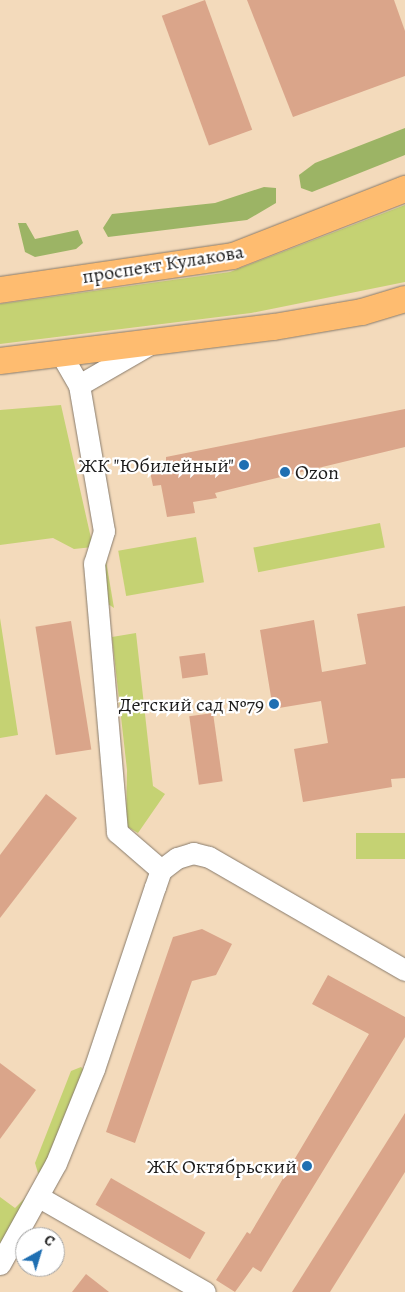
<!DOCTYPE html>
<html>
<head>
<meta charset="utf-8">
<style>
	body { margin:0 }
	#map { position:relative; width:405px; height:1292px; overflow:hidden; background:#f3dabb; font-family:Alegreya,serif }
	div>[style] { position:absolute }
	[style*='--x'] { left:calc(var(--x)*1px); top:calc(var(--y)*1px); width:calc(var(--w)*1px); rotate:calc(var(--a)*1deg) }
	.green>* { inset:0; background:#c5d273; transform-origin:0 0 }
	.forest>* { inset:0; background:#9cb465 }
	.building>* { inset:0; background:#daa58a; transform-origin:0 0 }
	.roads { filter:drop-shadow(0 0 1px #887b6c) drop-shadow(0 0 1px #887b6c) }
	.minor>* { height:21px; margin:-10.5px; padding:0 10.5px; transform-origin:10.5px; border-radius:10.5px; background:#fff }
	.major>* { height:26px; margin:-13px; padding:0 13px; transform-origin:13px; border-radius:13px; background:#febc70 }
	.dots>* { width:14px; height:14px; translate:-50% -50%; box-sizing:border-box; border:2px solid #fff; border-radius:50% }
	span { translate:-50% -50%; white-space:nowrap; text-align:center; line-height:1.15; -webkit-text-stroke:4.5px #fff; paint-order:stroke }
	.street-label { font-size:20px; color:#1c1c1c }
	.poi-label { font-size:20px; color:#1c1c1c }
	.right { translate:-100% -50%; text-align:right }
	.left { translate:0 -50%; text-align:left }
	.north { position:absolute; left:15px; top:1227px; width:50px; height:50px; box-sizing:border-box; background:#fff; border:1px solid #a4a4a4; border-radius:50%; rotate:39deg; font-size:14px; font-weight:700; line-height:20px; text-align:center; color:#1c1c1c }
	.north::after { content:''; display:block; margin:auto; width:18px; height:22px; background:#1f6fb2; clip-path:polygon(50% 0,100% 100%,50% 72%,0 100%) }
</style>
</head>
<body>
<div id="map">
	<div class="green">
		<i style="clip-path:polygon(405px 205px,405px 282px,251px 313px,0 344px,0 304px,230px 272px)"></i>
		<i style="clip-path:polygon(61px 405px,93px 547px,74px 549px,53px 538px,0 545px,0 410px)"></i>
		<i style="left:380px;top:523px;width:25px;height:129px;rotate:79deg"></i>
		<i style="left:196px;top:537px;width:46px;height:79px;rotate:80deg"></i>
		<i style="clip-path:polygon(105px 555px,114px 608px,105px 602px,100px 568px)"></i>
		<i style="clip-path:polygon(0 618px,18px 735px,0 738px)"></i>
		<i style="clip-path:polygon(136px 633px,153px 786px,165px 794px,138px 833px,126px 826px,127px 770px,112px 637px)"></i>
		<i style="left:405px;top:833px;width:26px;height:49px;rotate:90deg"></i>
		<i style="clip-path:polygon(81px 1067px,84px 1070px,44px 1174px,38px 1173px,35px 1163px,71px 1071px)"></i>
		<i style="clip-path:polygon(28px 1195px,0 1257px,0 1197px,15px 1208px)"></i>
	</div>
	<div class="forest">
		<i style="clip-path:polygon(405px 128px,405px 155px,312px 192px,301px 188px,299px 175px,315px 163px)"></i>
		<i style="clip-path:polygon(264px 187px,276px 188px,276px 203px,247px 220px,108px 237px,103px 228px,112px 214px,215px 203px)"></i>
		<i style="clip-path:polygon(18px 223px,26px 223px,35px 239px,78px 230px,83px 243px,76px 249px,35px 257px,25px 252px)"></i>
	</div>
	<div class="building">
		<i style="left:205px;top:0;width:138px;height:46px;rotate:70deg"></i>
		<i style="clip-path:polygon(247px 0,394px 0,405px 31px,405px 76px,293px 117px)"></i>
		<i style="clip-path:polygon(405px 409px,405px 447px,215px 493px,217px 498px,193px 502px,195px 513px,167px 517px,161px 485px,153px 486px,149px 467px,166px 464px,166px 457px)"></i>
		<i style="clip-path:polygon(405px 606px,405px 778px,391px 779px,392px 787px,303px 802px,294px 749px,328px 743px,321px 701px,273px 709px,260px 630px,314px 620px,322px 672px,366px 664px,357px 614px)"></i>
		<i style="left:71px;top:621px;width:130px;height:36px;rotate:81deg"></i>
		<i style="left:205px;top:653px;width:22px;height:26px;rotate:82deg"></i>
		<i style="left:213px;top:713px;width:69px;height:24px;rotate:82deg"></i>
		<i style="clip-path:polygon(46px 794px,77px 818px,0 918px,0 855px)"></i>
		<i style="clip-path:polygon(202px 929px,232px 944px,216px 975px,192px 981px,135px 1143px,106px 1132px,173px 937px)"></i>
		<i style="clip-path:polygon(328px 975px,405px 1017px,405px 1037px,261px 1272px,253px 1267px,235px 1292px,216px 1280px,247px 1232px,250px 1234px,369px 1034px,312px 1004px)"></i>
		<i style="clip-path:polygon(0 1063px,36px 1090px,0 1139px)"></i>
		<i style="clip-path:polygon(405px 1113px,405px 1172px,330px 1292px,292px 1292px)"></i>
		<i style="left:111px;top:1178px;width:109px;height:31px;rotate:30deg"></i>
		<i style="clip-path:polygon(86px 1274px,109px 1292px,72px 1292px)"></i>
	</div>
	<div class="roads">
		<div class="minor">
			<i style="--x:61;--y:354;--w:36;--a:60"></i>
			<i style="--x:79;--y:385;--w:148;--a:80.3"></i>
			<i style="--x:104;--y:531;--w:34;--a:107"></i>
			<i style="--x:94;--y:563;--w:270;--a:85.1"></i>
			<i style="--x:117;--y:832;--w:58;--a:40.8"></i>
			<i style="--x:79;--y:385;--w:82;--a:-30"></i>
			<i style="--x:39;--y:1197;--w:191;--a:29.8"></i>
			<i style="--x:0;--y:1264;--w:115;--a:-61"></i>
			<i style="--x:56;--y:1163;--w:101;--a:-68"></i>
			<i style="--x:94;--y:1069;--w:192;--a:-71.5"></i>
			<i style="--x:155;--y:887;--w:18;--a:-71"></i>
			<i style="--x:161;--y:870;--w:20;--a:-37"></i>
			<i style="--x:177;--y:858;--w:17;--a:-17"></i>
			<i style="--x:193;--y:853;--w:16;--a:14"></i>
			<i style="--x:209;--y:857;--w:226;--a:30"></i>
		</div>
		<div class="major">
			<i style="--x:0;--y:290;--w:235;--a:-8.3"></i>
			<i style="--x:233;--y:256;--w:185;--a:-21.3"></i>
			<i style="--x:0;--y:361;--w:276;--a:-7.1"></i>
			<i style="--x:274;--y:327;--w:89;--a:-9.7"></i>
			<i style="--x:362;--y:312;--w:45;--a:-16.8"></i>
		</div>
	</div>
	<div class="dots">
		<i style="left:244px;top:465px;background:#1f6fb2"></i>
		<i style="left:285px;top:472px;background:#1f6fb2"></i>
		<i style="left:274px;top:704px;background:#1f6fb2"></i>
		<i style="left:307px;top:1166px;background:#1f6fb2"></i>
	</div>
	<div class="street-label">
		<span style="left:163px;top:264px;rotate:-9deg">проспект Кулакова</span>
	</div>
	<div class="poi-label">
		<span class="right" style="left:234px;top:465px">ЖК "Юбилейный"</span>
		<span class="left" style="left:295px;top:472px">Ozon</span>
		<span class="right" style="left:264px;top:704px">Детский сад №79</span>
		<span class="right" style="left:297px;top:1166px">ЖК Октябрьский</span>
	</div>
	<div class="north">С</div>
</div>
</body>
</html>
